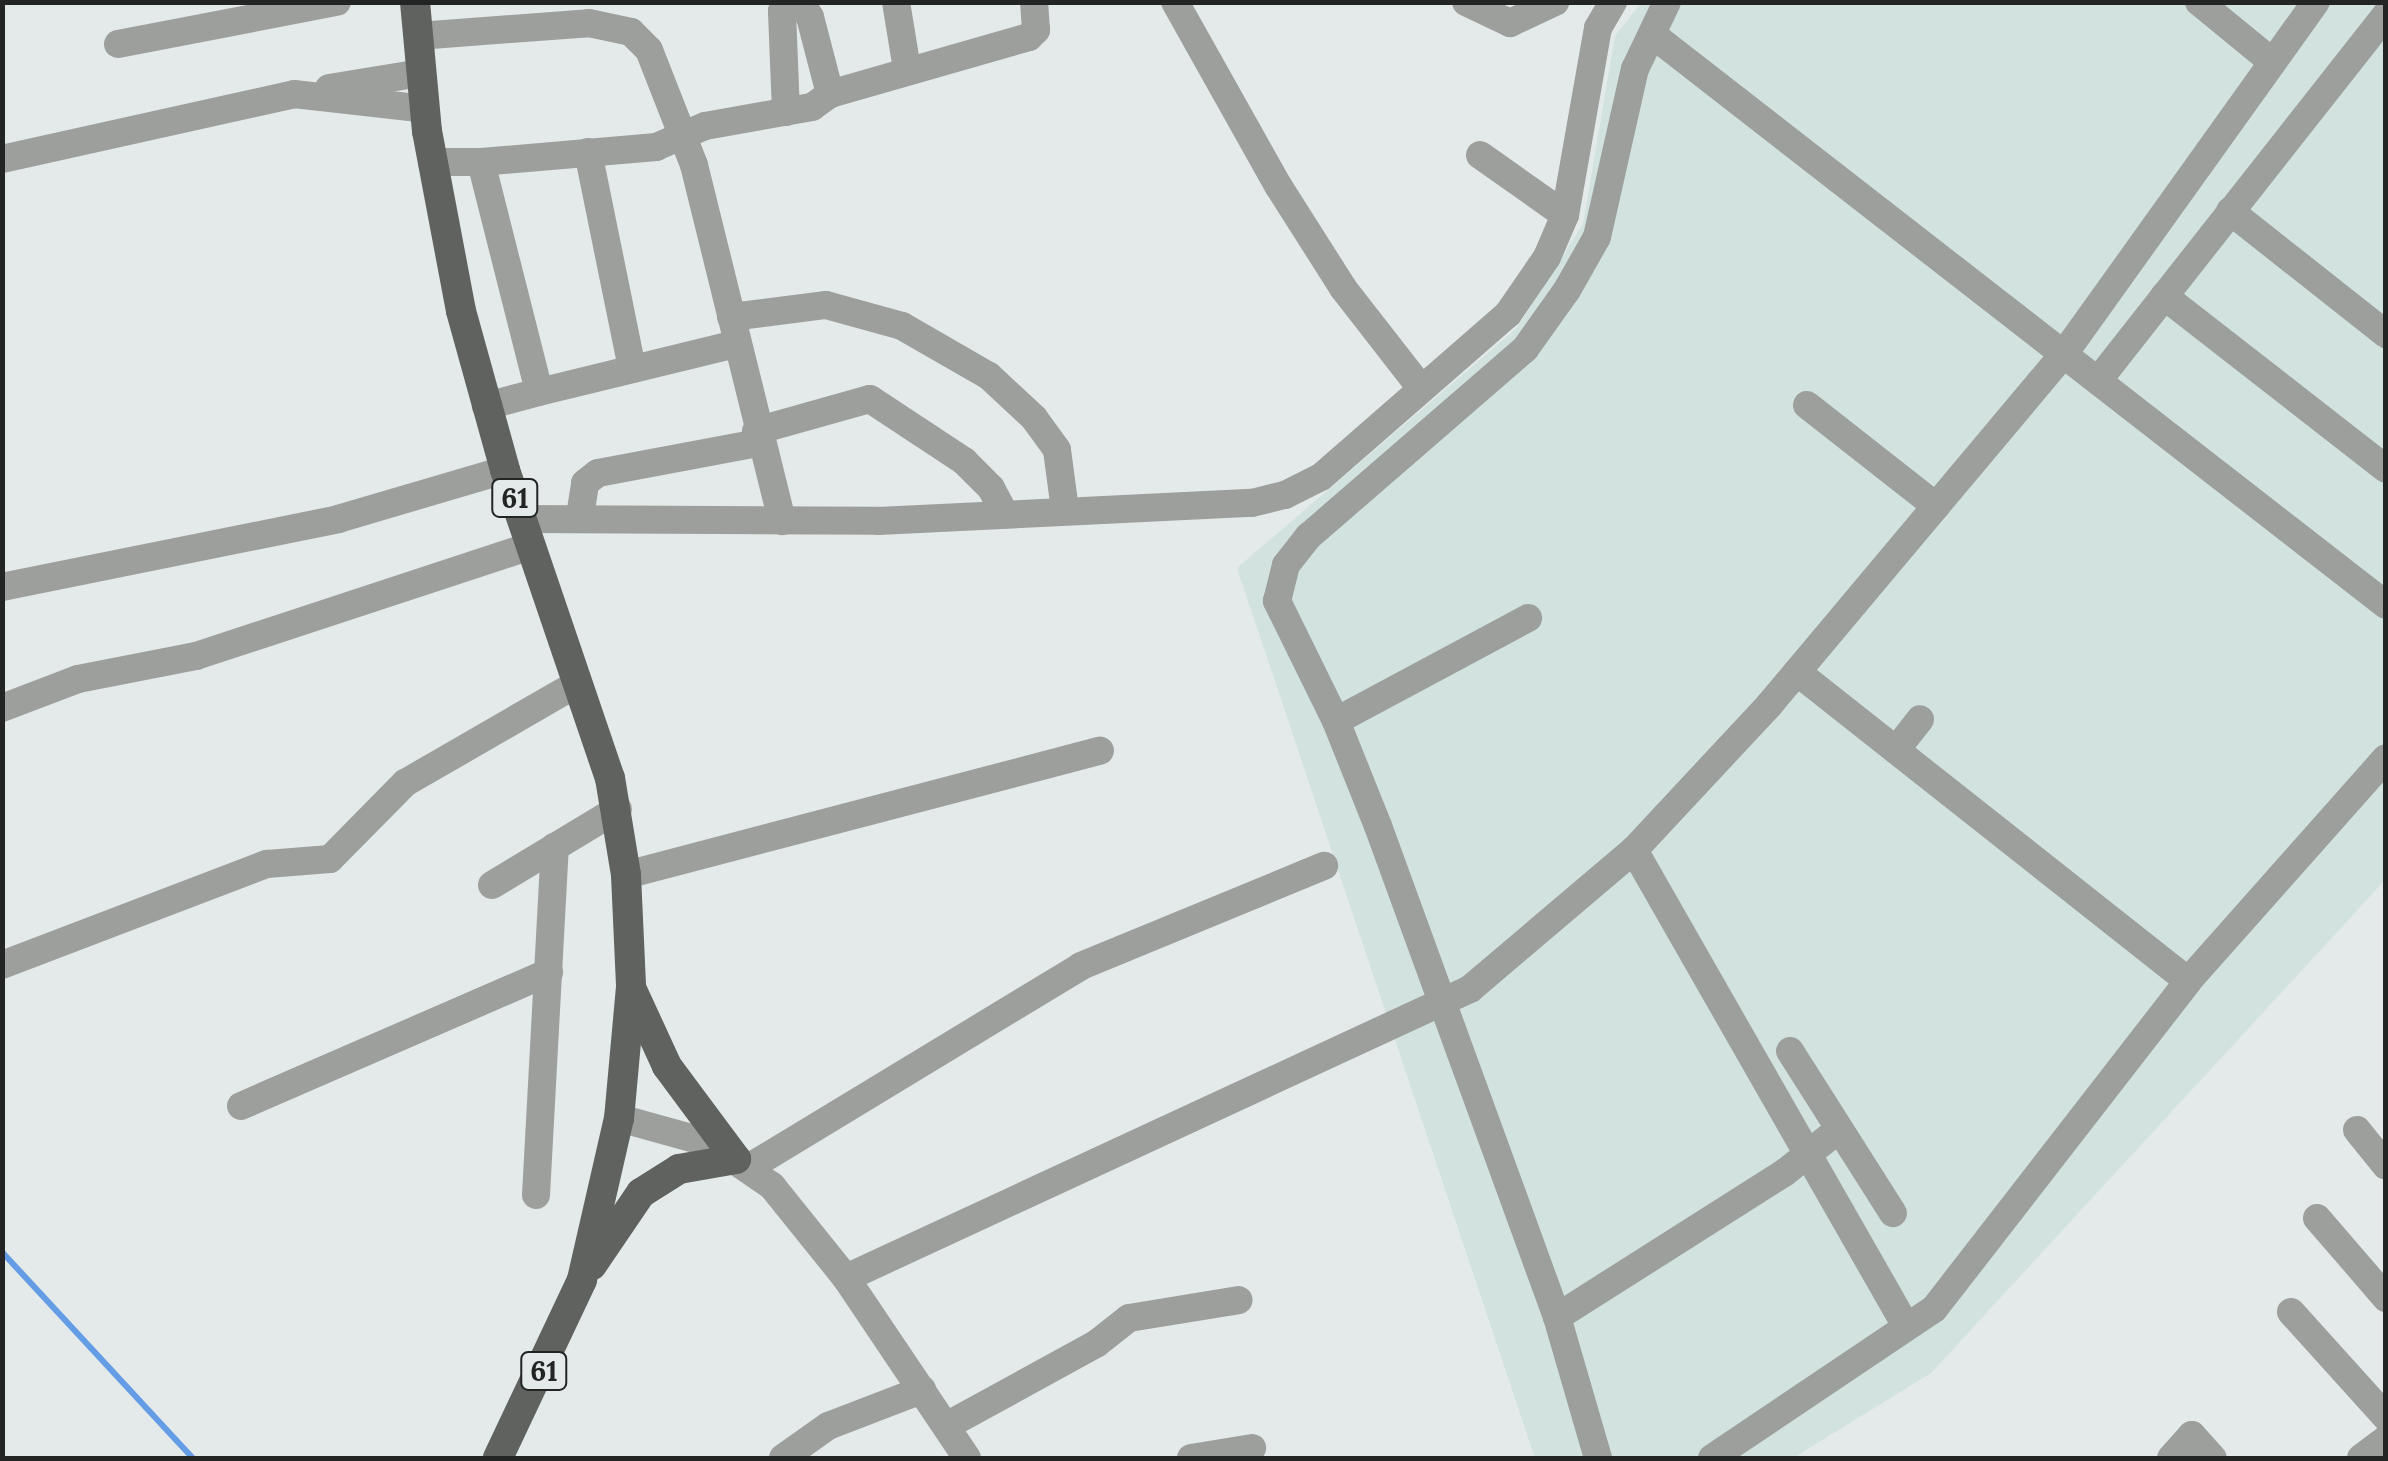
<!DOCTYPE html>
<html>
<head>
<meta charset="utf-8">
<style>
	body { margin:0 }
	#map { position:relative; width:2388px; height:1461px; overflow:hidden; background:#e3eae9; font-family:Lora,serif }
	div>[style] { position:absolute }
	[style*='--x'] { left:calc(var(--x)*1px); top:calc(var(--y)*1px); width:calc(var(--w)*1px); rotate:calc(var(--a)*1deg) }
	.built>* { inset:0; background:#d1e2df }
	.stream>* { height:6px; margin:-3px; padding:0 3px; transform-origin:3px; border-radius:3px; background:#649ce6 }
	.minor>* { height:28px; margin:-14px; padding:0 14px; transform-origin:14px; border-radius:14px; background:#9d9f9d }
	.major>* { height:30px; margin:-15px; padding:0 15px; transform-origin:15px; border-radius:15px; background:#5f625f }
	span { translate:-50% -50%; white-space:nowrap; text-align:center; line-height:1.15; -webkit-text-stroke:8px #e3eae9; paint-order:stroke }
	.shield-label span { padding:2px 8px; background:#e3eae9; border:2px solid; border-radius:8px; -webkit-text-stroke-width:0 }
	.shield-label { font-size:28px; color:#222524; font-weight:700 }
	.frame { position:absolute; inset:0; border:5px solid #222524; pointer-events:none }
</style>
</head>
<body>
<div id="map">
	<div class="built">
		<i style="clip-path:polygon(1641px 3px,2385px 3px,2385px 880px,1931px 1373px,1793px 1458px,1535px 1458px,1237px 568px,1517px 328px,1583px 224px,1615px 36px)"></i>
	</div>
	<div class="stream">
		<i style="--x:2;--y:1252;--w:281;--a:47.2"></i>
	</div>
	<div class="minor">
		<i style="--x:896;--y:2;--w:68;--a:80.7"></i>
		<i style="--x:1175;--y:2;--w:212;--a:60.7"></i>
		<i style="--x:1279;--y:187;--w:120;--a:57.6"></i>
		<i style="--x:1343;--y:288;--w:125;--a:52.1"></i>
		<i style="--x:1466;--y:2;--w:49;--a:25.5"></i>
		<i style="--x:1510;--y:23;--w:50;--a:-25"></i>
		<i style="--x:2199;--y:2;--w:93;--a:39.3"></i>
		<i style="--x:1653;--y:35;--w:929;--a:37.87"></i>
		<i style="--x:418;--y:36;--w:171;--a:-4.3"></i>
		<i style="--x:589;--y:23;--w:43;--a:12.1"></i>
		<i style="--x:631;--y:32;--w:25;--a:45"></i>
		<i style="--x:649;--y:50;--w:123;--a:68.6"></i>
		<i style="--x:694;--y:165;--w:367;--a:76.1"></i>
		<i style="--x:118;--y:44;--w:223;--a:-10.9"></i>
		<i style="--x:329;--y:88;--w:93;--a:-9.3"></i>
		<i style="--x:786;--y:112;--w:101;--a:-92.3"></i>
		<i style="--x:782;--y:11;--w:9;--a:-54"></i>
		<i style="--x:787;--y:4;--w:16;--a:11"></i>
		<i style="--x:803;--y:7;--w:12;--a:55"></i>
		<i style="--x:810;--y:17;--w:80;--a:75.4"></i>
		<i style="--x:588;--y:152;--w:220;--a:78.5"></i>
		<i style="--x:1480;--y:155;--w:104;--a:35.2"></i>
		<i style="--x:2;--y:159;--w:299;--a:-12.5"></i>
		<i style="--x:294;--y:94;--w:132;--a:6.5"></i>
		<i style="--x:432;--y:162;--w:49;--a:0"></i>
		<i style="--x:481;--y:162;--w:229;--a:75.8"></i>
		<i style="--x:537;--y:384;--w:8;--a:76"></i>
		<i style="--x:539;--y:392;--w:55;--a:165.2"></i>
		<i style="--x:481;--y:162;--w:176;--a:-4.9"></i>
		<i style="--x:656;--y:147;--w:53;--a:-23.2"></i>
		<i style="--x:705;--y:126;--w:109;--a:-10.1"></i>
		<i style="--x:812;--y:107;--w:22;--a:-36"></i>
		<i style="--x:830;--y:94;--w:207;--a:-16"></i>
		<i style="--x:1029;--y:37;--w:10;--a:-45"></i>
		<i style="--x:1036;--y:30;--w:28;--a:-94"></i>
		<i style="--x:2230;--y:211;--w:199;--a:38.3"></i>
		<i style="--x:2164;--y:296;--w:281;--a:37.9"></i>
		<i style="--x:731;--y:317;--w:96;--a:-7.2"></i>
		<i style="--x:826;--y:305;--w:79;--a:15.4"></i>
		<i style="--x:902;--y:326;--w:100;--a:29.9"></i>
		<i style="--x:989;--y:376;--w:62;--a:43"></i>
		<i style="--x:1034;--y:418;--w:39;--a:54"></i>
		<i style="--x:1057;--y:450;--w:61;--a:82.4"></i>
		<i style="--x:2100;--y:378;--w:463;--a:-51.8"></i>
		<i style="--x:539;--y:392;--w:203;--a:-13.7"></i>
		<i style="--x:1807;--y:405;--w:164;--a:38.1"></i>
		<i style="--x:756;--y:431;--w:118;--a:-15.7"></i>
		<i style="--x:870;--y:399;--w:113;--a:33.4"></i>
		<i style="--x:964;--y:461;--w:38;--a:45"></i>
		<i style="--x:991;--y:488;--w:30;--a:62"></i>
		<i style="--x:580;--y:516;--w:33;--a:-81"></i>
		<i style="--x:585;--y:483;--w:16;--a:-38"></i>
		<i style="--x:598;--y:473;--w:164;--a:-10.6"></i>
		<i style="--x:522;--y:519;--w:356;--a:0.3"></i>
		<i style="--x:878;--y:521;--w:374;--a:-2.8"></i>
		<i style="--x:1252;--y:503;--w:34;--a:-14"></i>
		<i style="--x:1285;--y:495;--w:40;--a:-26.6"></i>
		<i style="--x:1321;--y:477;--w:248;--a:-41.1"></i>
		<i style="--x:1508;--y:314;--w:69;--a:-55.6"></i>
		<i style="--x:1547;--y:257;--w:46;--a:-66.8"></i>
		<i style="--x:1565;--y:215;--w:190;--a:-80"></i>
		<i style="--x:1598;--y:28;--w:30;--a:-60"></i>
		<i style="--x:2;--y:587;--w:343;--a:-11.4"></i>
		<i style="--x:338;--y:519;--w:174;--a:-16.4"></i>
		<i style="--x:1797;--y:672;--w:498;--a:38.3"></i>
		<i style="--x:2;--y:708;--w:81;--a:-20.9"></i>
		<i style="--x:78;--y:679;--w:120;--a:-11"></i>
		<i style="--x:196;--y:656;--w:352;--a:-18.2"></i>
		<i style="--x:1336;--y:721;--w:218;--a:-28.2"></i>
		<i style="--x:1896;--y:750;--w:39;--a:-52"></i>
		<i style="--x:1634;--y:850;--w:548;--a:60.26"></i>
		<i style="--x:626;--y:875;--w:490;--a:-14.7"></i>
		<i style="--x:492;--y:885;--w:147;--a:-31.1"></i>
		<i style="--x:2;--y:965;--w:284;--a:-20.9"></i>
		<i style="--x:267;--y:864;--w:63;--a:-4.5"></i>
		<i style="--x:330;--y:859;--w:107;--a:-45.4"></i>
		<i style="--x:405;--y:783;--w:200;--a:-30"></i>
		<i style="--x:1790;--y:1051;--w:192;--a:57.6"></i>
		<i style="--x:241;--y:1106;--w:336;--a:-23.5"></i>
		<i style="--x:619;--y:1118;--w:93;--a:15.5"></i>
		<i style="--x:709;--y:1143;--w:76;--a:34.3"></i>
		<i style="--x:772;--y:1186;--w:118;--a:51.2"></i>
		<i style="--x:846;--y:1278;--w:217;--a:56.1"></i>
		<i style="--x:2357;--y:1130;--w:46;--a:51.1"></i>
		<i style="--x:748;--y:1168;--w:389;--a:-31.2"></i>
		<i style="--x:1081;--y:966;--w:263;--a:-22.4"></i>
		<i style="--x:536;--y:1195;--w:349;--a:-86.9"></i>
		<i style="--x:2317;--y:1218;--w:106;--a:49.2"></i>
		<i style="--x:846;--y:1278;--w:688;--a:-24.85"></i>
		<i style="--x:1470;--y:989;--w:215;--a:-40.3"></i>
		<i style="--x:1634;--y:850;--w:200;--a:-47"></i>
		<i style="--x:1770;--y:704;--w:461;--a:-50"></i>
		<i style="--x:2066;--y:351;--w:429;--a:-54.4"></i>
		<i style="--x:2291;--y:1312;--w:142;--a:47.9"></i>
		<i style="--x:1557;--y:1317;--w:269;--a:-32.4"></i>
		<i style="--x:1784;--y:1173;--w:69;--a:-38.5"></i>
		<i style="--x:948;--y:1425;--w:169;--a:-28.7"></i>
		<i style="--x:1096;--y:1344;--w:42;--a:-38.2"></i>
		<i style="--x:1129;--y:1318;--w:111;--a:-9.3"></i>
		<i style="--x:783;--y:1458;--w:55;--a:-35.4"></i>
		<i style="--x:828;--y:1426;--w:101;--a:-21"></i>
		<i style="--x:1191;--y:1458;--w:62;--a:-9.3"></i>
		<i style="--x:1598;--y:1458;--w:147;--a:-106.2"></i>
		<i style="--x:1557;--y:1317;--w:523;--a:-110.03"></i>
		<i style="--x:1378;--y:826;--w:113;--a:-111.8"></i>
		<i style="--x:1336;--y:721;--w:134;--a:-116.2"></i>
		<i style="--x:1277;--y:601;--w:37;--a:-76"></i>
		<i style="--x:1286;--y:565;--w:37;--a:-52"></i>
		<i style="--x:1309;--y:536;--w:286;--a:-40.9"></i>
		<i style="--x:1525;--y:349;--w:72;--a:-54.6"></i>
		<i style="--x:1567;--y:290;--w:61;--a:-60.5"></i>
		<i style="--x:1597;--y:237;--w:172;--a:-77.3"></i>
		<i style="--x:1635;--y:69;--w:74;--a:-64.5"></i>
		<i style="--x:1712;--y:1458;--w:267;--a:-33.9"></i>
		<i style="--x:1934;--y:1309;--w:415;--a:-52.2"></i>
		<i style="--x:2188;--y:981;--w:298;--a:-48.4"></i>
		<i style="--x:2171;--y:1458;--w:31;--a:-48"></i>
		<i style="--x:2192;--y:1435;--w:31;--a:48"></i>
		<i style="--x:2361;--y:1458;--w:31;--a:-37"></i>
	</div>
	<div class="major">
		<i style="--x:415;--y:2;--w:130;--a:84.7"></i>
		<i style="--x:427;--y:131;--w:183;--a:79.3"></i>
		<i style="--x:461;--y:311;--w:165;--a:74.5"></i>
		<i style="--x:505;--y:470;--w:325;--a:71.2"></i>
		<i style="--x:610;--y:778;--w:98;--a:80.6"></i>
		<i style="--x:626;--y:875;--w:112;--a:87.4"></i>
		<i style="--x:631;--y:987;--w:132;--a:95.2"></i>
		<i style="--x:619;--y:1118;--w:166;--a:102.9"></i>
		<i style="--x:582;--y:1280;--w:197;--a:115.3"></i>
		<i style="--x:592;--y:1265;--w:87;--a:-55.8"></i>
		<i style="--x:641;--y:1193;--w:45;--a:-32.3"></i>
		<i style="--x:679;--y:1169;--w:58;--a:-10"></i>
		<i style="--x:736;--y:1159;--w:116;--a:-126.6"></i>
		<i style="--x:667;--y:1066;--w:84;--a:-114.7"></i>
	</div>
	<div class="shield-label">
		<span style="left:515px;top:498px">61</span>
		<span style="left:544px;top:1371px">61</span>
	</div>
	<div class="frame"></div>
</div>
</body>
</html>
